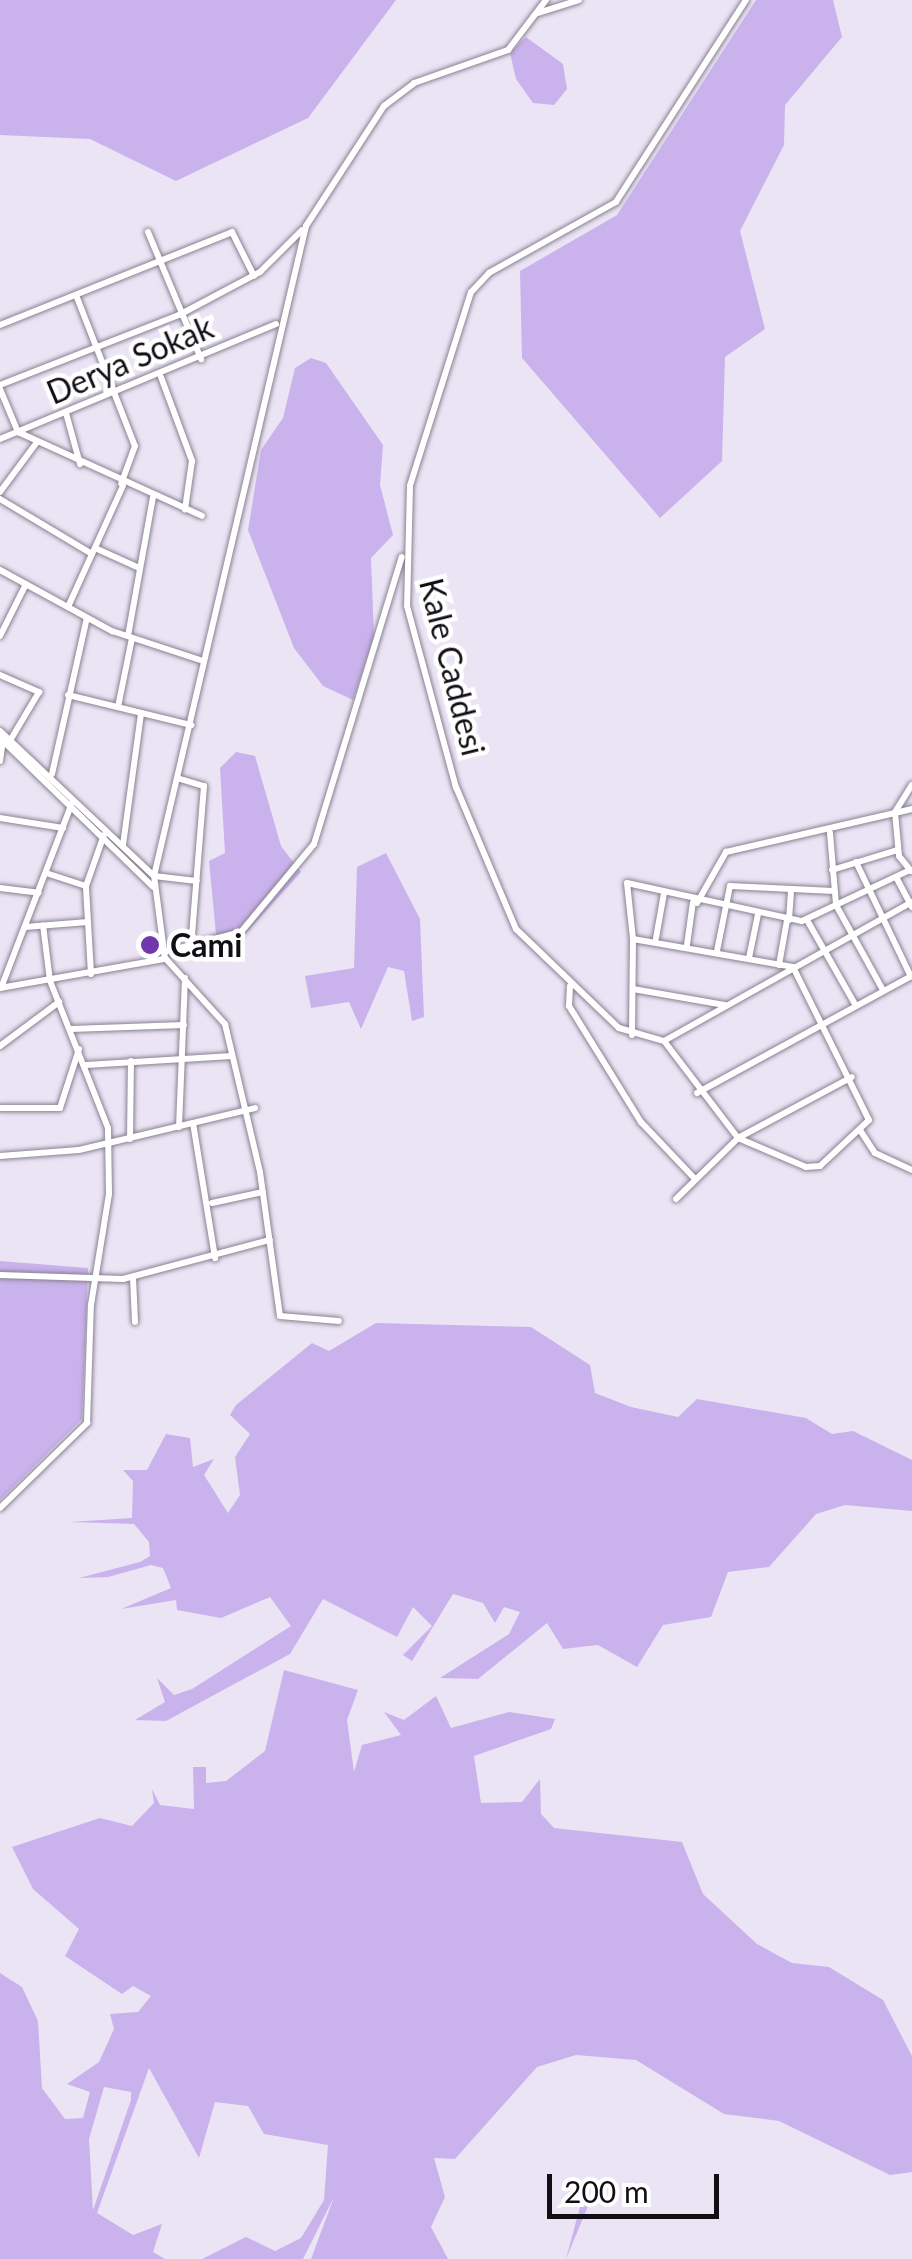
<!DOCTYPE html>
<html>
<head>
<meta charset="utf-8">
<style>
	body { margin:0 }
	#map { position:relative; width:912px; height:2259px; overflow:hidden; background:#ebe4f5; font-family:Lato,sans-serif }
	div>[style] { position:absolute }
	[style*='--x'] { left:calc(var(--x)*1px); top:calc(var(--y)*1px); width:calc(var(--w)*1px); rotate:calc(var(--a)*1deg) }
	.green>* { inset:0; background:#cab2ed }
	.roads { filter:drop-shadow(0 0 2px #888291) drop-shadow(0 0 2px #888291) }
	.minor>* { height:6px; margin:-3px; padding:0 3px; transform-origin:3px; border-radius:3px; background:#fff }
	.dots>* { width:28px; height:28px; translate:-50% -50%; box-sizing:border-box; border:5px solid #fff; border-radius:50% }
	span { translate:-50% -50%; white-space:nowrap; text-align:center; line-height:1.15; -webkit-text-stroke:9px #fff; paint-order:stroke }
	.street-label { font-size:32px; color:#110e14 }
	.poi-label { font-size:32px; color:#110e14; font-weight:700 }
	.left { translate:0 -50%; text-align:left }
	.scale { position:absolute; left:547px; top:2174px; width:172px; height:45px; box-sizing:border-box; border:5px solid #110e14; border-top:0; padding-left:12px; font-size:30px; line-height:35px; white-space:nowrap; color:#110e14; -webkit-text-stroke:8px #fff; paint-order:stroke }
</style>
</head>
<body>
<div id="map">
	<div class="green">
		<i style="clip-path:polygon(0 0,396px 0,308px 118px,176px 181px,90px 139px,0 135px)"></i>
		<i style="clip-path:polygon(756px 0,833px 0,842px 37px,785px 105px,784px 145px,740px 231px,765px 329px,725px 357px,722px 461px,660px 518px,522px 358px,520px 271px,617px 215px)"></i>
		<i style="clip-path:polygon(526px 37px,563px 64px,567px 89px,554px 105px,533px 103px,516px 79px,510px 53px)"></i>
		<i style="clip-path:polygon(311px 358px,326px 363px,383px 445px,380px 485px,393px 535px,371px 558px,374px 637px,353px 700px,323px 686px,294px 648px,248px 530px,261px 450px,283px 418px,295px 368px)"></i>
		<i style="clip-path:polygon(236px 752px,255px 756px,281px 846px,301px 872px,247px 932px,217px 945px,209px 861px,225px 853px,220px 768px)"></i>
		<i style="clip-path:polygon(386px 853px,420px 919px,424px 1017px,412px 1021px,404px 971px,388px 967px,361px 1029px,349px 1002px,311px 1008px,305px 976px,354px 968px,357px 867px)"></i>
		<i style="clip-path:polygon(0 1261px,88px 1268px,82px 1419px,0 1500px)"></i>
		<i style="clip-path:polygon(376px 1323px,531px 1327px,590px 1365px,595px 1393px,631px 1407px,678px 1417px,697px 1399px,806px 1418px,832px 1434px,853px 1431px,912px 1460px,912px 1511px,845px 1505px,816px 1514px,769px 1567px,728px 1572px,711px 1617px,663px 1625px,637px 1667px,598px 1645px,563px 1649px,547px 1623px,478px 1679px,440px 1678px,509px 1634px,520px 1612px,504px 1607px,495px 1623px,483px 1603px,453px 1594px,412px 1661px,403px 1655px,432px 1626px,413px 1607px,397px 1637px,323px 1599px,290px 1654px,166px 1721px,135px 1720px,165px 1702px,157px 1678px,174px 1695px,192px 1689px,291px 1626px,270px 1597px,221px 1618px,177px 1610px,176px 1600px,121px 1609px,171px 1588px,163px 1568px,151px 1565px,108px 1577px,79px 1578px,140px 1562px,150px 1556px,149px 1542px,134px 1524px,70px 1522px,132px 1518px,133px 1481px,123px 1470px,147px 1470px,166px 1434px,190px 1438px,193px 1467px,214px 1459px,204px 1475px,228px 1513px,240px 1495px,235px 1457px,250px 1434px,230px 1415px,236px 1405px,312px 1343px,329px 1351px)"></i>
		<i style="clip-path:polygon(evenodd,284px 1670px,358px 1690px,347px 1720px,354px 1772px,362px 1745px,401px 1735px,384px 1712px,404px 1720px,436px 1696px,451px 1728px,509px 1712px,555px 1719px,551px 1729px,474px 1756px,481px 1803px,522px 1802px,540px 1779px,541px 1814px,554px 1828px,682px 1842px,703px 1894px,757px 1944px,792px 1963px,829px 1967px,883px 2000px,912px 2056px,912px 2172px,890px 2175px,779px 2121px,724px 2114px,636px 2060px,576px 2055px,537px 2067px,455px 2159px,434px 2158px,445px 2197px,431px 2227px,448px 2259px,311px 2259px,334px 2197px,303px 2259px,202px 2259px,246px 2237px,275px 2251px,301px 2238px,324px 2200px,328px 2145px,264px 2134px,248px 2106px,215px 2102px,199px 2158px,149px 2068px,97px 2213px,133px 2235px,162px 2224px,153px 2252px,165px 2259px,0 2259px,0 1973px,22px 1987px,38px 2021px,42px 2088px,65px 2119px,83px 2118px,90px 2092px,67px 2084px,99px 2062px,114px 2029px,110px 2014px,138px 2012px,151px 1996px,133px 1986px,122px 1994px,65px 1956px,79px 1929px,33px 1889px,12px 1847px,100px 1818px,132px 1826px,154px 1803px,152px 1789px,160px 1805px,194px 1809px,193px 1767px,206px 1767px,206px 1783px,226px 1781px,265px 1751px,284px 1670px,104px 2087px,131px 2092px,131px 2100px,93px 2210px,89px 2139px,104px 2087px)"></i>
		<i style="clip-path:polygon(579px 2183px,591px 2199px,566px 2259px,580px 2207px,563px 2184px)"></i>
	</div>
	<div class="roads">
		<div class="minor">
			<i style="--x:746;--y:0;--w:240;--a:122.8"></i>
			<i style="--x:616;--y:202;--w:145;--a:150.8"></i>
			<i style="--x:489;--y:273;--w:26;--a:133"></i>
			<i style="--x:471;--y:292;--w:203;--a:107.5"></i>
			<i style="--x:410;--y:486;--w:120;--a:91.4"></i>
			<i style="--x:407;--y:606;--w:188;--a:74.9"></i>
			<i style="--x:456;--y:787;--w:154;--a:67.1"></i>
			<i style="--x:516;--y:929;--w:143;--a:43.9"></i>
			<i style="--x:619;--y:1028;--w:47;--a:16.1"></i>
			<i style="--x:664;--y:1041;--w:284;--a:-29.3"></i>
			<i style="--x:538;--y:13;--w:43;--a:-17.6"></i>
			<i style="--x:148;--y:232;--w:138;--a:67.3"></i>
			<i style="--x:76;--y:295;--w:162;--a:68.7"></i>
			<i style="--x:135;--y:446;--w:40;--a:110.2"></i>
			<i style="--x:0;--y:325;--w:250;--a:-21.8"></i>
			<i style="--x:232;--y:232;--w:49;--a:63.4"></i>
			<i style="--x:161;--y:377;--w:90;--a:69.7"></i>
			<i style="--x:192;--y:461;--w:49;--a:98.3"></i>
			<i style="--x:0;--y:385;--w:192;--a:-21.4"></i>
			<i style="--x:179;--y:315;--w:92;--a:-28"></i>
			<i style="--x:260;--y:272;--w:59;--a:-45"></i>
			<i style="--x:0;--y:389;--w:47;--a:67.3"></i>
			<i style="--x:18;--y:432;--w:202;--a:24.5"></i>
			<i style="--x:66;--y:413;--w:53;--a:74.6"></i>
			<i style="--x:0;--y:439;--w:299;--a:-22.6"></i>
			<i style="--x:0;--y:492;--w:62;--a:-53.5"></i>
			<i style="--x:0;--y:499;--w:107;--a:30.9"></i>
			<i style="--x:95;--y:548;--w:48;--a:24.4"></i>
			<i style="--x:0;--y:570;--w:128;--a:28.6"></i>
			<i style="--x:112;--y:631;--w:96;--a:18.2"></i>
			<i style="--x:68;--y:607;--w:133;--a:-65.6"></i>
			<i style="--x:0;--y:636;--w:58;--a:-63.4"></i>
			<i style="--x:128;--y:636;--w:141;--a:-79.8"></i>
			<i style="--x:0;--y:675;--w:43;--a:23.6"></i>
			<i style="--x:39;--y:692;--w:55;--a:120.8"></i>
			<i style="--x:68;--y:695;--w:127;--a:13.7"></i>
			<i style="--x:118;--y:707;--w:70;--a:-78.5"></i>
			<i style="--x:0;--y:731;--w:210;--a:43.3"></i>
			<i style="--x:0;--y:738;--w:214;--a:44.2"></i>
			<i style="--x:0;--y:761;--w:21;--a:-82"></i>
			<i style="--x:52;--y:774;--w:160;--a:-77.4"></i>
			<i style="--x:177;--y:778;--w:28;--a:17"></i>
			<i style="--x:204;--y:786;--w:162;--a:94.6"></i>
			<i style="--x:0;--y:818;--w:64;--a:9"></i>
			<i style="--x:830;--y:833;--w:72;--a:85.2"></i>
			<i style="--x:836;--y:905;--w:97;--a:61.1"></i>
			<i style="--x:123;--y:845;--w:133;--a:-82.2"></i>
			<i style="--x:856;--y:862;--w:127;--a:64.4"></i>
			<i style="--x:832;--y:870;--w:69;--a:-16.9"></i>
			<i style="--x:911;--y:871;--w:19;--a:-129"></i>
			<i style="--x:899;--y:856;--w:44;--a:-95.2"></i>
			<i style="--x:895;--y:812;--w:32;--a:-58"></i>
			<i style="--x:46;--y:873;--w:42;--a:18"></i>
			<i style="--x:154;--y:876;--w:43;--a:6.6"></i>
			<i style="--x:896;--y:877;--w:34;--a:62"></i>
			<i style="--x:0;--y:888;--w:39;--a:7"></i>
			<i style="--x:697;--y:903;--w:59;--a:-60.4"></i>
			<i style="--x:726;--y:852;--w:191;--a:-13"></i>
			<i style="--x:789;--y:920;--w:29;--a:-86"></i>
			<i style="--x:807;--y:920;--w:97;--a:60.3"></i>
			<i style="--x:25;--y:927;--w:63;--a:-4.5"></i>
			<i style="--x:656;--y:938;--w:46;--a:-79.9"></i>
			<i style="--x:633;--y:939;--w:56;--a:-96.1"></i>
			<i style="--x:627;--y:883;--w:179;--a:12.3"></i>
			<i style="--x:802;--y:921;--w:119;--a:-25.3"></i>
			<i style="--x:687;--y:945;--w:43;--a:-82.1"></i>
			<i style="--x:717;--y:951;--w:66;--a:-78.7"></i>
			<i style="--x:730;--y:886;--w:104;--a:2.8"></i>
			<i style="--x:164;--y:952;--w:80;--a:-14.6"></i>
			<i style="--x:241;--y:932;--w:114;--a:-50.3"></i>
			<i style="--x:314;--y:844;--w:300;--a:-73"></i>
			<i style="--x:749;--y:958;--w:45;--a:-78.4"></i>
			<i style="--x:165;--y:959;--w:84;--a:-97.5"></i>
			<i style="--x:154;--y:876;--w:668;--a:-76.84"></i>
			<i style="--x:306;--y:226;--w:143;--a:-57"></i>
			<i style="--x:384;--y:106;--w:38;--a:-37"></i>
			<i style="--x:414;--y:83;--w:100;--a:-19.3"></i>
			<i style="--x:508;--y:50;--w:63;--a:-52.8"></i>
			<i style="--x:166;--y:959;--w:88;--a:47.8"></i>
			<i style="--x:225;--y:1024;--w:152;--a:76.7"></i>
			<i style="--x:260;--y:1172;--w:145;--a:82.1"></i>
			<i style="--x:280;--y:1316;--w:59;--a:4.8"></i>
			<i style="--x:779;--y:965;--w:46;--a:-79.9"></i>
			<i style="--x:91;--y:974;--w:88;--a:-93.3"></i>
			<i style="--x:86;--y:886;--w:54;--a:-70.6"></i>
			<i style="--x:570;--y:986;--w:20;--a:93"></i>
			<i style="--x:569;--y:1006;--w:137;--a:58.2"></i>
			<i style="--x:641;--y:1122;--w:79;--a:46.5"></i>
			<i style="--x:0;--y:988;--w:168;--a:-10"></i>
			<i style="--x:1;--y:988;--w:198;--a:-69"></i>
			<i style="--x:633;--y:989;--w:93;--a:9.9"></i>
			<i style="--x:71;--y:1029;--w:113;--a:-2"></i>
			<i style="--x:632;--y:1035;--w:96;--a:-89.4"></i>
			<i style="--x:633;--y:939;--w:162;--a:9.9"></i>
			<i style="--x:793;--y:967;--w:171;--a:63.6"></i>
			<i style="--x:869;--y:1120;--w:67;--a:136.8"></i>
			<i style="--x:820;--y:1166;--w:14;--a:176"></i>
			<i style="--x:806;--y:1167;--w:74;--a:-156.9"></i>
			<i style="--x:738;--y:1138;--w:122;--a:-127.3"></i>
			<i style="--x:0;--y:1046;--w:74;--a:-36.7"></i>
			<i style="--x:86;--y:1065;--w:146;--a:-3.5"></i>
			<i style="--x:697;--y:1093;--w:245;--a:-28.6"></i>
			<i style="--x:0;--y:1108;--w:60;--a:0"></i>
			<i style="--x:60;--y:1108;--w:62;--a:-72.1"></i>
			<i style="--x:193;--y:1123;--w:137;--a:80.7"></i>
			<i style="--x:179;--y:1127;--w:149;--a:-87.7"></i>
			<i style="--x:860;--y:1130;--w:27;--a:57"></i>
			<i style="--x:875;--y:1153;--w:41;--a:24.7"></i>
			<i style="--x:130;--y:1139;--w:78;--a:-89.3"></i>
			<i style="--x:0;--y:1156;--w:79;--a:-4.3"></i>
			<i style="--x:79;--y:1150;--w:181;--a:-13.4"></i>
			<i style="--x:676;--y:1199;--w:87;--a:-44.5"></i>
			<i style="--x:738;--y:1138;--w:129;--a:-28.2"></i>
			<i style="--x:212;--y:1203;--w:52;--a:-12.2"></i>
			<i style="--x:0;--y:1275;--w:123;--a:1.9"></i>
			<i style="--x:123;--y:1279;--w:152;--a:-14.9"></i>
			<i style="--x:133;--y:1278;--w:44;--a:87.4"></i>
			<i style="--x:0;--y:1508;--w:122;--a:-44.3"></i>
			<i style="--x:87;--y:1423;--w:118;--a:-88.1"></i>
			<i style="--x:91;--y:1305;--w:112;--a:-80.8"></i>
			<i style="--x:109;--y:1194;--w:66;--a:-90.9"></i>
			<i style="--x:108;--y:1128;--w:158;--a:-111.5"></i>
			<i style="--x:50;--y:981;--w:56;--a:-97.1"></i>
		</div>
	</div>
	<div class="dots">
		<i style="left:150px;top:945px;background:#7236ac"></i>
	</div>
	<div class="street-label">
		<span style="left:130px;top:360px;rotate:-23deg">Derya Sokak</span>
		<span style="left:452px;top:667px;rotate:76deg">Kale Caddesi</span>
	</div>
	<div class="poi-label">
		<span class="left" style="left:170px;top:945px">Cami</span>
	</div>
	<div class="scale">200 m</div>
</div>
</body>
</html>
